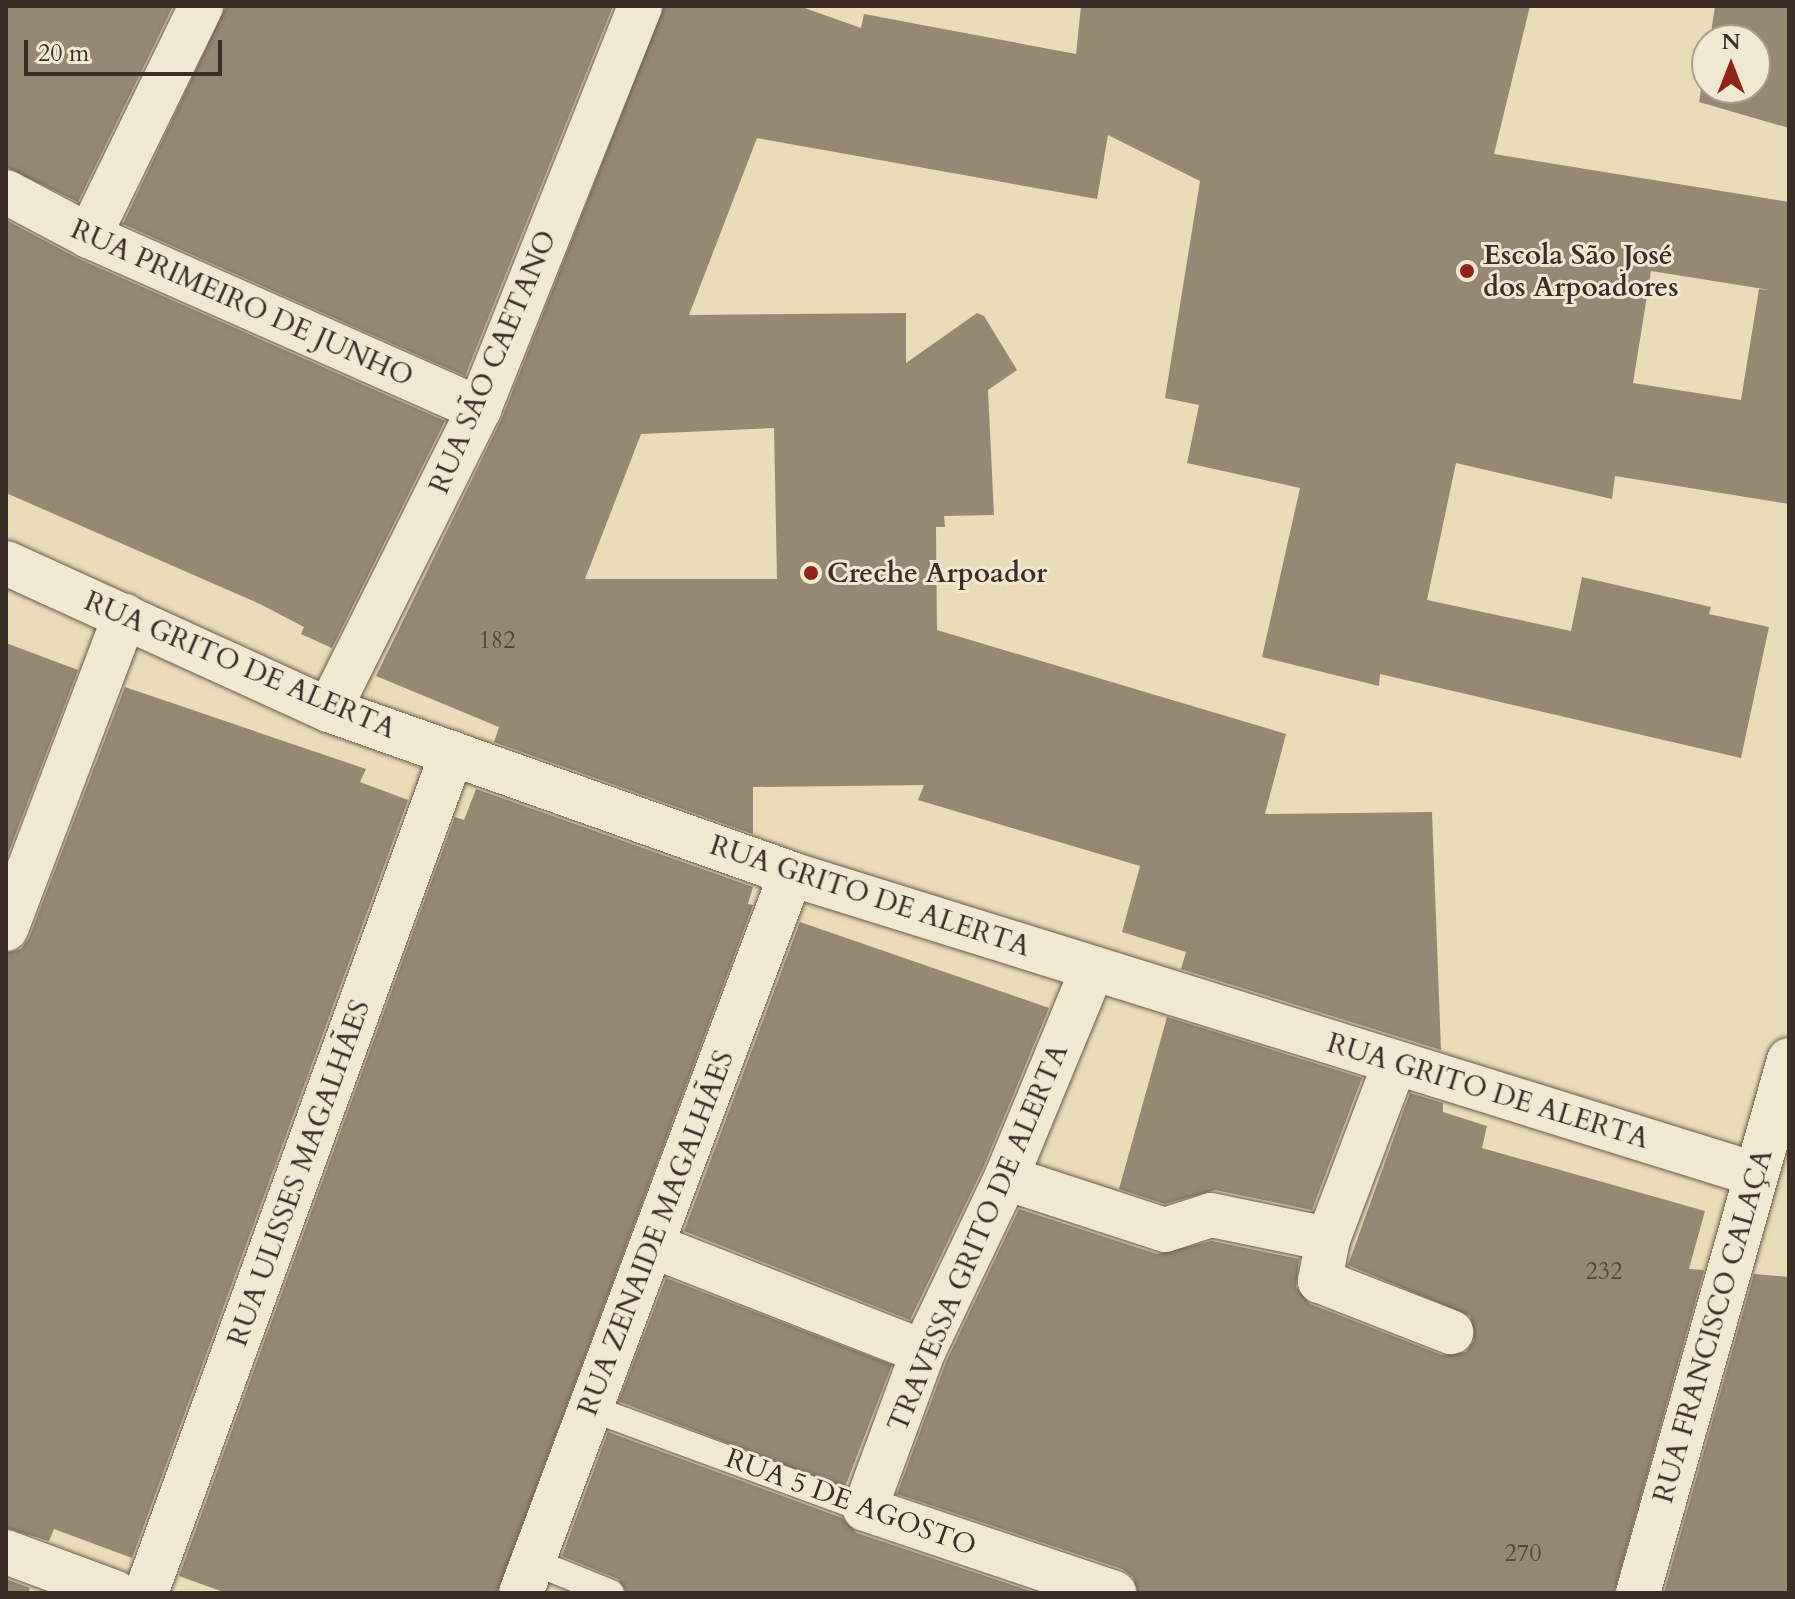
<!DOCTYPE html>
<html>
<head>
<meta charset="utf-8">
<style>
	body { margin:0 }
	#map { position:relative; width:1795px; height:1599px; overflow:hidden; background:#eadcb9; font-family:Cardo,serif }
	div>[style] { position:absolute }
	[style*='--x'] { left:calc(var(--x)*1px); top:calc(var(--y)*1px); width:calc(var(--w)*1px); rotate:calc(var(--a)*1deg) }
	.building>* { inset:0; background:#968873; transform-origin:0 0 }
	.roads { filter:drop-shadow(0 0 2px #685a4c) drop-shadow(0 0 2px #685a4c) }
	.service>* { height:26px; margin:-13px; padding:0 13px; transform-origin:13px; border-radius:13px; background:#f1e8d2 }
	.minor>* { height:44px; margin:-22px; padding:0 22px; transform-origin:22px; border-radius:22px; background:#f1e8d2 }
	.dots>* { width:22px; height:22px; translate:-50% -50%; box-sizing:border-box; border:4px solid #f1e8d2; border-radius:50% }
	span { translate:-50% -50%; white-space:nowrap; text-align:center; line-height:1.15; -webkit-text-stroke:6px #f1e8d2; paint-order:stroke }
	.number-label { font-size:24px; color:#52443a }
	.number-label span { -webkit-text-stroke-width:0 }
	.poi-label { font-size:28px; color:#3c2e27; font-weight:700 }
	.left { translate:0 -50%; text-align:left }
	.street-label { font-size:28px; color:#3c2e27 }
	.frame { position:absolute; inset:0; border:8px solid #3c2e27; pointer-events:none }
	.north { position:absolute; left:1691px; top:24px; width:80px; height:80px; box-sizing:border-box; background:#f1e8d2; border:2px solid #a99e8e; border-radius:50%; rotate:0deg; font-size:22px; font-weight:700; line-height:32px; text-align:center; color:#3c2e27 }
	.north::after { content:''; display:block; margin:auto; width:28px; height:36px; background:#8f2418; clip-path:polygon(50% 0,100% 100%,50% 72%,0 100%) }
	.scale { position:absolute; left:24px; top:40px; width:198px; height:36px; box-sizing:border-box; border:4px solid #3c2e27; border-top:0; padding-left:10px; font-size:24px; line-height:28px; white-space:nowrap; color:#3c2e27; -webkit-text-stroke:6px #f1e8d2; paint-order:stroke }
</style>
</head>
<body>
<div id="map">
	<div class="building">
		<i style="clip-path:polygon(6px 6px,173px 6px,78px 202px,6px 167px)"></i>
		<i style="clip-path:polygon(226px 6px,613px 6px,465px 376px,123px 224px)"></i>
		<i style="clip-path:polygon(evenodd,664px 6px,799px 6px,861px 28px,864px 14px,1076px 54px,1081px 6px,1530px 6px,1494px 154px,1789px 202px,1789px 504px,1615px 476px,1612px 499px,1456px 463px,1427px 600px,1571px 631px,1582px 577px,1711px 607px,1709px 614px,1769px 627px,1741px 758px,1380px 674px,1379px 686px,1262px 657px,1300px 488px,1187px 463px,1199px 405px,1165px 398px,1200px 181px,1108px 135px,1097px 199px,757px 138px,689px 315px,906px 313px,906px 363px,977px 313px,984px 316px,1017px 370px,988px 390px,994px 515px,944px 516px,945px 527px,936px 527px,937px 630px,1286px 734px,1265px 814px,1432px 812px,1441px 1050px,1181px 969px,1186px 952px,1122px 932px,1140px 866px,918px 800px,924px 785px,753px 787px,753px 834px,494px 742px,499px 727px,376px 676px,502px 418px,664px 6px,1651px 271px,1770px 290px,1759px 289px,1741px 400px,1633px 383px,1651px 271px,664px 6px,774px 428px,777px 579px,585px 579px,641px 434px,774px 428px)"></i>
		<i style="clip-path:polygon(1715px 6px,1789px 6px,1789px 128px,1699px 102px,1707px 54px,1707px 88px,1755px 88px,1755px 40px,1710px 40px)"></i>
		<i style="clip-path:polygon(6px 220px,79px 259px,445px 421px,332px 648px,301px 634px,304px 627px,260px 604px,6px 493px)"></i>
		<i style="clip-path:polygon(6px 643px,78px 670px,6px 859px)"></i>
		<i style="clip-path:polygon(125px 687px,366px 769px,360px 782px,408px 800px,132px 1558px,54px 1529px,49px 1541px,6px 1528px,6px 953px,21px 949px,29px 938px)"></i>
		<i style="clip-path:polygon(476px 789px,753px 887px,748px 904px,753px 905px,497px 1593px,226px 1593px,179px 1576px,455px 817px,464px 820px)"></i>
		<i style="clip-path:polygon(800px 922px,1049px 1008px,983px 1168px,910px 1320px,684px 1231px)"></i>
		<i style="clip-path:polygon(1167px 1017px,1362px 1078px,1312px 1210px,1215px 1190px,1165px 1204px,1119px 1189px)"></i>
		<i style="clip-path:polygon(1410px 1093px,1443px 1103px,1443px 1112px,1487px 1126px,1482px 1148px,1705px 1211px,1689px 1269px,1704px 1270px,1614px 1593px,1138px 1593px,1133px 1577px,1122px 1569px,897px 1494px,946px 1362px,1019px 1209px,1157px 1254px,1212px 1241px,1299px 1259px,1296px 1287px,1310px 1304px,1442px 1355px,1466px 1352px,1474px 1340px,1470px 1316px,1348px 1265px)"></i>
		<i style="clip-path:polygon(1754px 1274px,1789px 1277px,1789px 1593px,1664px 1593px)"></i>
		<i style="left:666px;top:1278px;width:242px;height:132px;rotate:21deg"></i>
		<i style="clip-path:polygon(608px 1432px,842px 1518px,857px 1533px,1036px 1593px,627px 1593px,618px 1579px,562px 1556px)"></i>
		<i style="clip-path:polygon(6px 1579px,30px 1588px,28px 1593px,6px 1593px)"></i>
	</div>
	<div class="roads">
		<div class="service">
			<i style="--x:590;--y:1408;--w:293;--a:20.2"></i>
			<i style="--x:532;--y:1561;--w:85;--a:22.1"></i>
		</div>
		<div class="minor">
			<i style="--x:6;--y:192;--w:94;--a:27.9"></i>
			<i style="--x:89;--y:236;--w:427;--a:23.9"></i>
			<i style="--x:89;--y:236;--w:256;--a:-64"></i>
			<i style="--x:6;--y:563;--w:355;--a:24.5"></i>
			<i style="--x:329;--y:710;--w:490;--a:19.5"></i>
			<i style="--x:791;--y:874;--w:1009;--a:17.3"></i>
			<i style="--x:329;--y:710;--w:336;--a:-63.5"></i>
			<i style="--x:479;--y:409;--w:434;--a:-68.2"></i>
			<i style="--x:6;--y:929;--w:335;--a:-69.2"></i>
			<i style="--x:1093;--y:968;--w:227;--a:112.5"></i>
			<i style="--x:1006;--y:1178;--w:193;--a:115.5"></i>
			<i style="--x:923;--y:1352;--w:167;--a:110.3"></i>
			<i style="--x:865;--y:1509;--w:263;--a:18.6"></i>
			<i style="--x:1395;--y:1063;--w:188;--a:110.8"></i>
			<i style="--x:1328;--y:1239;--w:43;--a:100.8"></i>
			<i style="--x:1320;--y:1281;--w:141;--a:21.3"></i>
			<i style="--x:1006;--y:1178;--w:167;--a:18.1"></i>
			<i style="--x:1165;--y:1230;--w:48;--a:-18.1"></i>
			<i style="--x:1211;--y:1215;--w:119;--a:11.6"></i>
			<i style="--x:653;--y:1246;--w:290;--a:21.4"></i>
			<i style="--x:6;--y:1552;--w:117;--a:20.4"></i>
			<i style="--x:146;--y:1593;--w:894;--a:-69.98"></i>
			<i style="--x:521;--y:1593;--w:768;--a:-69.42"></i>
			<i style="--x:1638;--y:1593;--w:554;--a:-74.18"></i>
		</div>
	</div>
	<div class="dots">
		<i style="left:1467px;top:271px;background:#8f2418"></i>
		<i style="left:811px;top:573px;background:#8f2418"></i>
	</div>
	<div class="number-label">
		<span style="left:497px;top:641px">182</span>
		<span style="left:1604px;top:1272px">232</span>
		<span style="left:1523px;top:1554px">270</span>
	</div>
	<div class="poi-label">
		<span class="left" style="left:1483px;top:271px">Escola São José<br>dos Arpoadores</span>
		<span class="left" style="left:827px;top:573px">Creche Arpoador</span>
	</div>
	<div class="street-label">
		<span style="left:242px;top:303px;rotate:24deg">RUA PRIMEIRO DE JUNHO</span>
		<span style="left:493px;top:362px;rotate:-67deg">RUA SÃO CAETANO</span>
		<span style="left:240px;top:665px;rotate:23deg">RUA GRITO DE ALERTA</span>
		<span style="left:870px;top:896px;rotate:18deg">RUA GRITO DE ALERTA</span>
		<span style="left:1488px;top:1091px;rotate:17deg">RUA GRITO DE ALERTA</span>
		<span style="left:299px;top:1173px;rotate:-70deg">RUA ULISSES MAGALHÃES</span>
		<span style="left:656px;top:1233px;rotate:-69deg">RUA ZENAIDE MAGALHÃES</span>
		<span style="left:978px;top:1238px;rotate:-67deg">TRAVESSA GRITO DE ALERTA</span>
		<span style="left:1713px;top:1326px;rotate:-74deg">RUA FRANCISCO CALAÇA</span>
		<span style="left:851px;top:1502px;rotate:20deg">RUA 5 DE AGOSTO</span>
	</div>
	<div class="frame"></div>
	<div class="north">N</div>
	<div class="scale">20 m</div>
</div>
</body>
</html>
